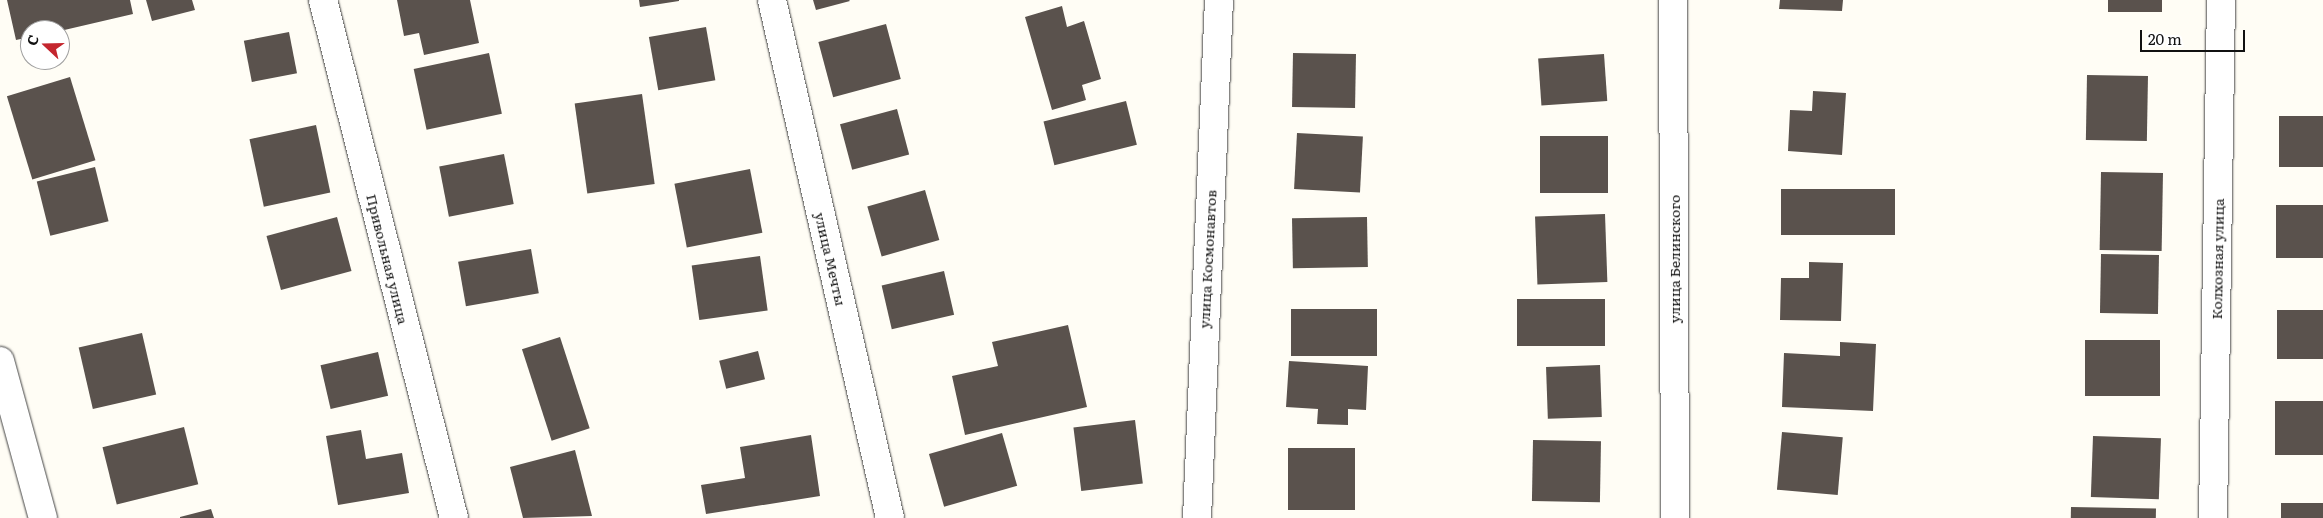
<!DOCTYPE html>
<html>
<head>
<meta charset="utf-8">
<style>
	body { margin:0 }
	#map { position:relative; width:2323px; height:518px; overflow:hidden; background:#fffdf5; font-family:Literata,serif }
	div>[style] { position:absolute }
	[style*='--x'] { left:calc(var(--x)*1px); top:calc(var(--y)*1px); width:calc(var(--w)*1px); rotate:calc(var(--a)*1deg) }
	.building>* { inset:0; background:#5a524d; transform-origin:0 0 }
	.roads { filter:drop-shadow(0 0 1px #444) drop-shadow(0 0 1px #444) }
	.minor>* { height:28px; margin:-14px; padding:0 14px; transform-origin:14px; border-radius:14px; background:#fff }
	span { translate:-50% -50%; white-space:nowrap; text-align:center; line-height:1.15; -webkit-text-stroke:5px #fff; paint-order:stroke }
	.street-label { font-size:14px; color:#111 }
	.north { position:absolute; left:20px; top:20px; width:50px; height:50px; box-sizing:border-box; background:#fff; border:1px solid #a0a0a0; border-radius:50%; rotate:291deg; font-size:14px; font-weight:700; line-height:20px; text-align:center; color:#111 }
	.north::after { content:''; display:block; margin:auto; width:18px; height:22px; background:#c4262e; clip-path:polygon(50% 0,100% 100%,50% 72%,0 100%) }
	.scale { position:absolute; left:2140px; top:30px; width:105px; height:22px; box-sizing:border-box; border:2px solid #111; border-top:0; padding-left:6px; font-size:15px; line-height:18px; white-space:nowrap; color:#111; -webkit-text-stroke:4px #fff; paint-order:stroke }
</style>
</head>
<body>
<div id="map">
	<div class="building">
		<i style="clip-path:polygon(7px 0,130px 0,133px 14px,60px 31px,30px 30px,30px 37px,16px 40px)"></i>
		<i style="clip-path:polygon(146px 0,192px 0,195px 10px,152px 21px)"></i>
		<i style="clip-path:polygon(397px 0,470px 0,479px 43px,424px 55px,419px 33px,404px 36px)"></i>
		<i style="clip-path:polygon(639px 0,679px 0,679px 1px,640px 7px)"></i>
		<i style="clip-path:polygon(813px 0,849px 0,850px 1px,816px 10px)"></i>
		<i style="clip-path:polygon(1780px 0,1843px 0,1842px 11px,1779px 9px)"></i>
		<i style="left:2108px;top:0;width:54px;height:12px"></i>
		<i style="clip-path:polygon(1062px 6px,1067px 27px,1084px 21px,1101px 79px,1082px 85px,1086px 100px,1052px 110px,1025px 17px)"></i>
		<i style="left:886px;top:24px;width:57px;height:70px;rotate:75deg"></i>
		<i style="left:706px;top:27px;width:54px;height:58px;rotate:80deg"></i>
		<i style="left:289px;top:32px;width:42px;height:46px;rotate:79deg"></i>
		<i style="left:489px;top:53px;width:62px;height:77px;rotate:78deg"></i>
		<i style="left:1293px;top:53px;width:63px;height:54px;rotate:1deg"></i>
		<i style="left:1604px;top:54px;width:47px;height:66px;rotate:86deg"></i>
		<i style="left:2087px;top:75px;width:61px;height:65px;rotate:1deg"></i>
		<i style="left:70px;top:77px;width:87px;height:66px;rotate:73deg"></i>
		<i style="clip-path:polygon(1813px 91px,1846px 93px,1842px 155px,1788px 151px,1790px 110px,1812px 111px)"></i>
		<i style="left:642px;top:94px;width:91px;height:68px;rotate:82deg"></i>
		<i style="left:1126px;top:101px;width:45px;height:85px;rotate:76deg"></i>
		<i style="left:897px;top:109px;width:47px;height:59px;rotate:75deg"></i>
		<i style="left:2279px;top:116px;width:44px;height:51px"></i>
		<i style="left:316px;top:125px;width:69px;height:68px;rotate:78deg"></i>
		<i style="left:1297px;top:133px;width:66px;height:56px;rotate:3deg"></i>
		<i style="left:1608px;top:136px;width:57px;height:68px;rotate:90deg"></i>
		<i style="left:504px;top:154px;width:51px;height:66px;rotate:79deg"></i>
		<i style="left:95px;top:167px;width:56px;height:60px;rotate:76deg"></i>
		<i style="left:750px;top:169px;width:65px;height:77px;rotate:79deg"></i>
		<i style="left:2101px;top:172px;width:62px;height:78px;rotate:1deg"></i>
		<i style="left:1781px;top:189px;width:114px;height:46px"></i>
		<i style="left:925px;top:190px;width:52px;height:60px;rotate:74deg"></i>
		<i style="left:2323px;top:205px;width:53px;height:47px;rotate:90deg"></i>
		<i style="left:1605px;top:214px;width:68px;height:70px;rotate:88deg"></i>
		<i style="left:337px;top:217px;width:56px;height:73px;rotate:75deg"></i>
		<i style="left:1367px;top:217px;width:50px;height:75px;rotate:89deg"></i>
		<i style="left:531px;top:249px;width:45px;height:74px;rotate:80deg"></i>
		<i style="left:2101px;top:254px;width:58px;height:59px;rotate:1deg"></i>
		<i style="left:760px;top:256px;width:55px;height:69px;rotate:82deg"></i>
		<i style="clip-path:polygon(1809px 262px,1843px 263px,1841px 321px,1780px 320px,1781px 278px,1809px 278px)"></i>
		<i style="left:944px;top:271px;width:45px;height:64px;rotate:77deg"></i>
		<i style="left:1517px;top:299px;width:88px;height:47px"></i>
		<i style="left:1291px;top:309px;width:86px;height:47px"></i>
		<i style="left:2323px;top:310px;width:49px;height:46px;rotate:90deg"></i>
		<i style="clip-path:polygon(1068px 325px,1087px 407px,965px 435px,952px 376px,998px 366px,992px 342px)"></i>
		<i style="left:142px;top:333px;width:63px;height:65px;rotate:77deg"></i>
		<i style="left:560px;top:337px;width:96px;height:40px;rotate:72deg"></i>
		<i style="left:2160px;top:340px;width:56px;height:75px;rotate:90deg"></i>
		<i style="clip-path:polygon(1840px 342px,1876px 344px,1873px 411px,1782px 407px,1784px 353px,1840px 356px)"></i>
		<i style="left:758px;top:351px;width:29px;height:40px;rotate:76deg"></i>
		<i style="left:378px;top:352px;width:45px;height:59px;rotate:77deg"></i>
		<i style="clip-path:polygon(1289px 361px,1368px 366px,1366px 410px,1348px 409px,1348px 425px,1317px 424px,1318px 409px,1286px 407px)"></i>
		<i style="left:1600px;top:365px;width:52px;height:54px;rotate:88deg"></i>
		<i style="left:2323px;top:401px;width:54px;height:48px;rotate:90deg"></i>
		<i style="left:1135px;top:420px;width:64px;height:62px;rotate:83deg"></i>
		<i style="left:184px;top:427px;width:59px;height:84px;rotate:76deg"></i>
		<i style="clip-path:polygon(361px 430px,366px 459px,402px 453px,409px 493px,338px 505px,326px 436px)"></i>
		<i style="left:1782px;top:432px;width:61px;height:58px;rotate:5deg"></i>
		<i style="left:1002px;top:433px;width:55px;height:76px;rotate:74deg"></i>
		<i style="clip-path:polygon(811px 435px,820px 496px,706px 514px,701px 485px,745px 478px,740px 447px)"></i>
		<i style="left:2093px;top:436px;width:68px;height:61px;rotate:2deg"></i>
		<i style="left:1533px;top:440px;width:68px;height:61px;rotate:1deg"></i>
		<i style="left:1288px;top:448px;width:67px;height:62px"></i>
		<i style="clip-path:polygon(575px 450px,592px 516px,523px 518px,510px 467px)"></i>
		<i style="left:2281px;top:503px;width:42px;height:15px"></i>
		<i style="left:2071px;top:507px;width:85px;height:11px;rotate:1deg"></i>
		<i style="clip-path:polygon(211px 509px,214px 518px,180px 518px,180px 517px)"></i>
	</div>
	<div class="roads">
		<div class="minor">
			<i style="--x:323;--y:0;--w:534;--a:75.81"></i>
			<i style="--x:772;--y:0;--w:531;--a:77.17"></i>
			<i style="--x:1673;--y:0;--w:518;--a:89.78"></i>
			<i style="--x:0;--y:361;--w:163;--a:74.7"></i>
			<i style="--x:1197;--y:518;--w:518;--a:-87.57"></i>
			<i style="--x:2213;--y:518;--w:518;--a:-89.12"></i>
		</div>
	</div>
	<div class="street-label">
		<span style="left:388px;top:259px;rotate:76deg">Привольная улица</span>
		<span style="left:831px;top:259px;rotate:77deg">улица Мечты</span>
		<span style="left:1207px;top:259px;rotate:-87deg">улица Космонавтов</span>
		<span style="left:1674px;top:259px;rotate:-90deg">улица Белинского</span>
		<span style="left:2217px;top:259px;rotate:-89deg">Колхозная улица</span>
	</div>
	<div class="north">С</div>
	<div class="scale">20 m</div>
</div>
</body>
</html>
